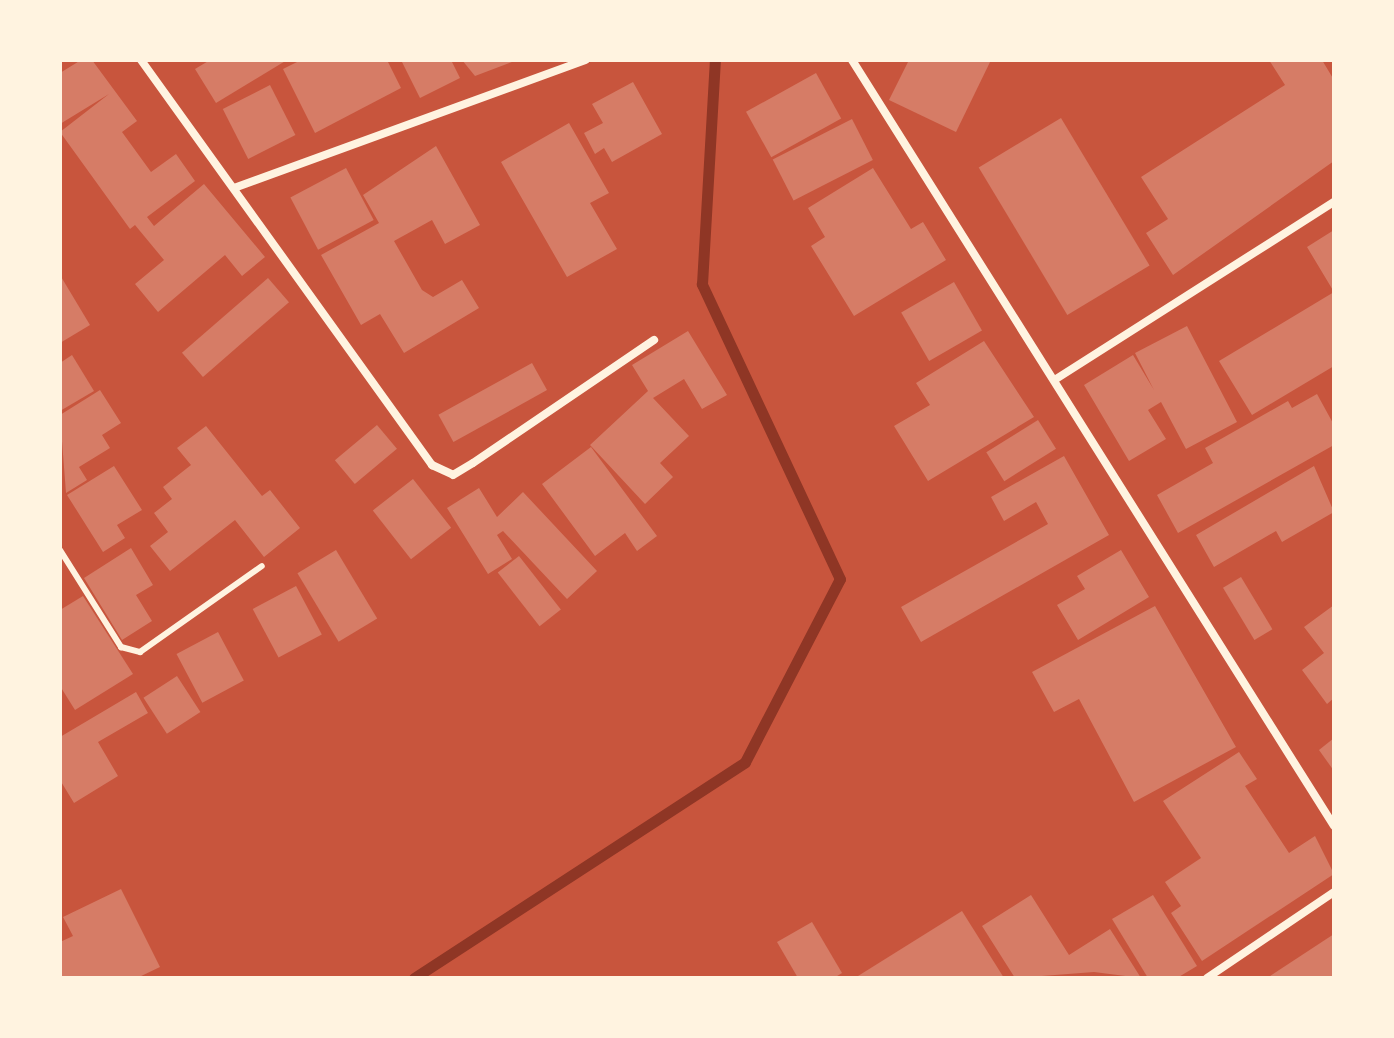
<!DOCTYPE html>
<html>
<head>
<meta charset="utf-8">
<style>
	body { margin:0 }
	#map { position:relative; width:1394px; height:1038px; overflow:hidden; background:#c8553d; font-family:Spectral,serif }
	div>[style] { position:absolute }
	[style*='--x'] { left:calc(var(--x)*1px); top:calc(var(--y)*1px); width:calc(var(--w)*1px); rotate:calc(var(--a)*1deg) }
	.stream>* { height:11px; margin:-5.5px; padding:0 5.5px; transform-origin:5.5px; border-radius:5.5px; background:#8f3625 }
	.building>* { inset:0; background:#d67c66; transform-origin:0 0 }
	.service>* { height:6px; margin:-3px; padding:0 3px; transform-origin:3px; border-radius:3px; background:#fff3e0 }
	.minor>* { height:8px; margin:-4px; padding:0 4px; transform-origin:4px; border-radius:4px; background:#fff3e0 }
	span { translate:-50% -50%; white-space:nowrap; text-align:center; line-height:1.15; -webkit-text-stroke:8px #fff3e0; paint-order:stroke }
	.frame { position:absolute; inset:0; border:62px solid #fff3e0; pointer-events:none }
</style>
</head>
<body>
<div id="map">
	<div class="stream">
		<i style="--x:414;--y:978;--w:395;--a:-33.1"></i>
		<i style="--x:745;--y:762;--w:206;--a:-62.6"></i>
		<i style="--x:840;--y:579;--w:326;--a:-115.1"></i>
		<i style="--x:702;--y:284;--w:224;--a:-86.7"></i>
	</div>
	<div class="building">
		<i style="clip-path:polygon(81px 60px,92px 60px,137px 121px,122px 132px,151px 172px,176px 154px,195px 181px,147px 217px,154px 226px,204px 184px,265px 257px,242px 276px,225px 255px,158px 312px,135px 284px,164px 260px,135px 225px,130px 229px,60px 132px,109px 94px,60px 124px,60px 73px)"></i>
		<i style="clip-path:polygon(210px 60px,287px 60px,216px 103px,195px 69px)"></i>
		<i style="clip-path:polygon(301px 60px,387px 60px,401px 88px,315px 133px,283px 69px)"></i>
		<i style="clip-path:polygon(401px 60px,451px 60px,460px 78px,420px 98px)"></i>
		<i style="clip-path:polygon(462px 60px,517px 60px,475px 76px)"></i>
		<i style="clip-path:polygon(909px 60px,991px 60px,956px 132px,889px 100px)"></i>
		<i style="clip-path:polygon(1269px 60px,1322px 60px,1334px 80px,1334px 161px,1173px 275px,1146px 233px,1168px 219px,1141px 177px,1285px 85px)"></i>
		<i style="left:816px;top:73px;width:52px;height:80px;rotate:61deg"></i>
		<i style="clip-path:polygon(633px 82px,662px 134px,612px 162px,604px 148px,595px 154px,584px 133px,603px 123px,592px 104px)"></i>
		<i style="left:270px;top:85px;width:56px;height:53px;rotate:63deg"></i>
		<i style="left:1061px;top:118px;width:172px;height:96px;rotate:59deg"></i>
		<i style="left:852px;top:119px;width:46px;height:89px;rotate:63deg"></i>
		<i style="clip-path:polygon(569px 123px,609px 193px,590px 203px,617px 249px,567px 277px,501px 162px)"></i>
		<i style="clip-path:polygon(436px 146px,480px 225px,445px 244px,432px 220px,394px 241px,422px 290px,433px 297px,462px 280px,479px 308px,404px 353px,380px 314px,361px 325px,321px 255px,379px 223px,363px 195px)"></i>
		<i style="left:346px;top:168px;width:59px;height:63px;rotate:62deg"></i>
		<i style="clip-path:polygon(873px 168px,911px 229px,923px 222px,946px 260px,854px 316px,811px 246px,825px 237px,808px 208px)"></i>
		<i style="clip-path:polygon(1334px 230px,1334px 366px,1252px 415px,1219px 361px,1334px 292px,1307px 247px)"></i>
		<i style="clip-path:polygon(60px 275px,90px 325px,60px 343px)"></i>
		<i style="left:268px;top:278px;width:32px;height:114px;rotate:49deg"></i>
		<i style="left:954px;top:282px;width:56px;height:61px;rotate:60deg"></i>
		<i style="clip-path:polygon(1187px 326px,1237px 422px,1186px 449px,1161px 402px,1148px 410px,1166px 439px,1129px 461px,1084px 385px,1133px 355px,1154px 390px,1135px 353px)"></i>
		<i style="clip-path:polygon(688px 331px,727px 395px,702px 409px,684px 379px,653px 398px,689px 436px,660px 463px,673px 477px,645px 504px,590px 445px,648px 391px,632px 365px)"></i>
		<i style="clip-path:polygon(984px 341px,1034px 417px,928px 481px,894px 426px,930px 405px,916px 383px)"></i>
		<i style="clip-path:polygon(72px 355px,94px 391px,60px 411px,60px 363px)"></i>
		<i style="left:532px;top:363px;width:31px;height:107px;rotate:61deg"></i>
		<i style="clip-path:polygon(100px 390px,121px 423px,102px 435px,110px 448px,79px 467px,87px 480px,66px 493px,60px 415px)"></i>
		<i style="clip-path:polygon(1317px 394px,1334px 425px,1334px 445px,1178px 533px,1157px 495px,1213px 463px,1205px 448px,1288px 401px,1292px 408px)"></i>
		<i style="left:1038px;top:420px;width:34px;height:61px;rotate:58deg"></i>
		<i style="left:377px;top:425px;width:31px;height:55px;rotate:50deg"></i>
		<i style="clip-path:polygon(206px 426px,262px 496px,270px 490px,300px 528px,264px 557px,235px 520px,170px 571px,150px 546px,168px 532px,154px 513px,172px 499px,163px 487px,191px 465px,177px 448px)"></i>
		<i style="clip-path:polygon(591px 447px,657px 536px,637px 551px,625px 533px,595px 556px,542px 484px)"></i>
		<i style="clip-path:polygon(1064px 456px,1109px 535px,921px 642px,901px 607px,1048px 524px,1036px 502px,1004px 521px,991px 497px)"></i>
		<i style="clip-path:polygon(114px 466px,142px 510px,117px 525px,125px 538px,103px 552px,67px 495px)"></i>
		<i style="clip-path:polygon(1314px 466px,1334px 512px,1282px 542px,1276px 531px,1214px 567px,1196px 535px)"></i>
		<i style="left:413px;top:479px;width:62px;height:51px;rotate:52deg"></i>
		<i style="clip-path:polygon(479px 488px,497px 517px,523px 492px,597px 571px,567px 599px,503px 531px,497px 535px,512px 559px,488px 574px,447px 508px)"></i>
		<i style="clip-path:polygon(131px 548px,153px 585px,136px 595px,152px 621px,122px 640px,84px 578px)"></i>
		<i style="left:336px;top:550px;width:80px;height:45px;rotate:59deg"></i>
		<i style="clip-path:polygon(1121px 550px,1149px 597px,1078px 640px,1057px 605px,1085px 589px,1077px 576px)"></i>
		<i style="left:519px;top:556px;width:68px;height:27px;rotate:52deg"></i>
		<i style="left:1241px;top:577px;width:61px;height:21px;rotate:59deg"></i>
		<i style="left:296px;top:586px;width:55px;height:49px;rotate:62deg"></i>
		<i style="clip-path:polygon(83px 596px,133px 674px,75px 710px,60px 686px,60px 610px)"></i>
		<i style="clip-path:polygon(1334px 605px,1334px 698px,1327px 704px,1302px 670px,1324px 653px,1304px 627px)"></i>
		<i style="clip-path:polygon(1155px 606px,1236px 747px,1134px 802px,1079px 699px,1054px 712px,1032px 672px)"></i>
		<i style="left:218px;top:632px;width:55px;height:47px;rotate:62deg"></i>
		<i style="left:177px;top:676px;width:43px;height:40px;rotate:57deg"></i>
		<i style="clip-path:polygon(136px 692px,148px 713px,98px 742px,118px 776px,74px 803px,60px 780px,60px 737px)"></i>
		<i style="clip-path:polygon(1334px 738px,1334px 771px,1319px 750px)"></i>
		<i style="clip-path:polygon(1239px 752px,1257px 779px,1245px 786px,1289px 853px,1315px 836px,1334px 874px,1202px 961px,1171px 913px,1181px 906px,1165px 882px,1201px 858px,1163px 801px)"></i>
		<i style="clip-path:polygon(121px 889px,160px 967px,137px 978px,62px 978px,60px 942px,73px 936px,63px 917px)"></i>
		<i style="clip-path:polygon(1031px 895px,1069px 955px,1110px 929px,1141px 978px,1094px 972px,1015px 978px,982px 926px)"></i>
		<i style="clip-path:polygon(1153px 895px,1197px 966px,1177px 978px,1148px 978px,1112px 919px)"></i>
		<i style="clip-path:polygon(962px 911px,1004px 978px,859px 978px,858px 976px)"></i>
		<i style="clip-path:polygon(812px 922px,842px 973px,834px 978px,798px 978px,777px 942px)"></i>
		<i style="clip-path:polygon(1334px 934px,1334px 978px,1267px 978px)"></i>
	</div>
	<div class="service">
		<i style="--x:60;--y:550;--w:115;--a:57.8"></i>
		<i style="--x:121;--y:647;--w:20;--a:15"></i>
		<i style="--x:140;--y:652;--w:149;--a:-35.2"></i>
	</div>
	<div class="minor">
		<i style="--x:141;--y:60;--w:499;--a:54.3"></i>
		<i style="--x:432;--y:465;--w:23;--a:25"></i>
		<i style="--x:453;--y:475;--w:23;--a:-31"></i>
		<i style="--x:473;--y:463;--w:219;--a:-34.2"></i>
		<i style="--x:852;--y:60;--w:905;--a:57.82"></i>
		<i style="--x:234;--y:188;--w:374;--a:-20"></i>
		<i style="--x:1056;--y:379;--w:330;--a:-32.5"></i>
		<i style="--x:1207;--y:978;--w:153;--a:-34.1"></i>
	</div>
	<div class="frame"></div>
</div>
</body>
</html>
